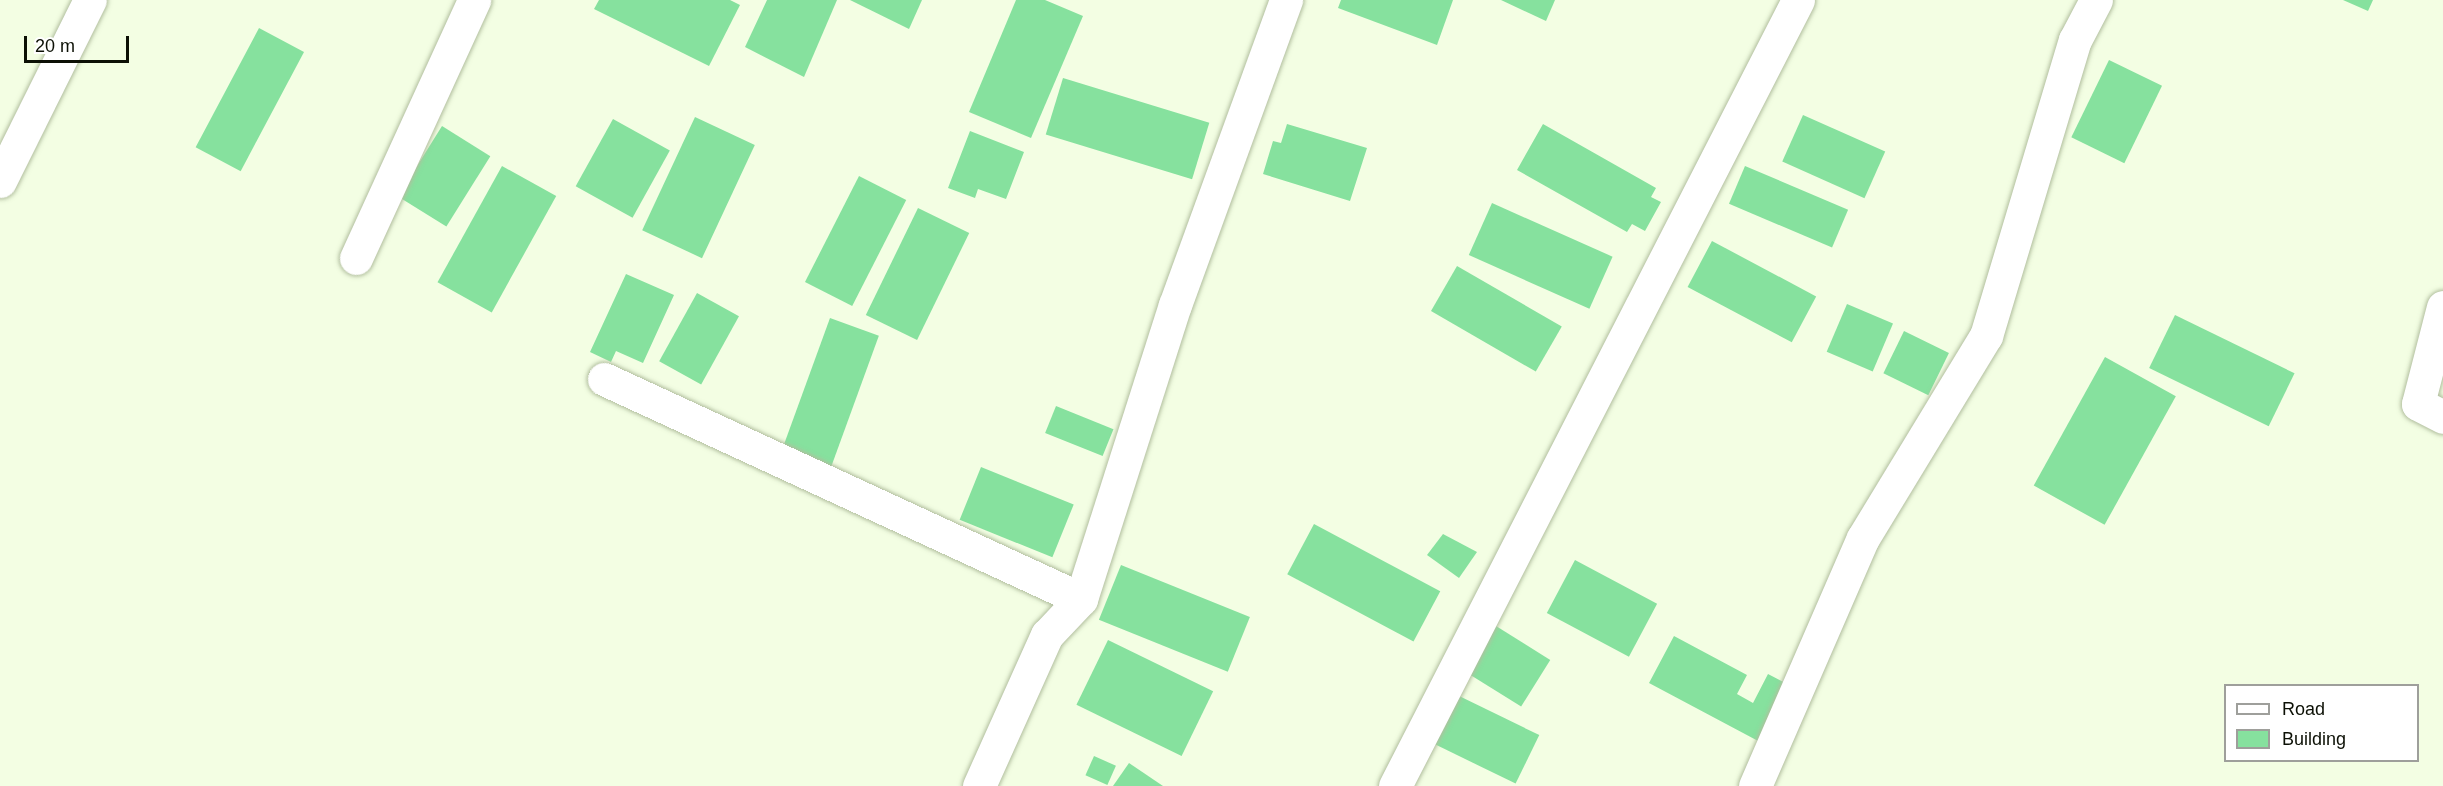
<!DOCTYPE html>
<html>
<head>
<meta charset="utf-8">
<style>
	body { margin:0 }
	#map { position:relative; width:2443px; height:786px; overflow:hidden; background:#f3fee3; font-family:Helvetica,sans-serif }
	div>[style] { position:absolute }
	[style*='--x'] { left:calc(var(--x)*1px); top:calc(var(--y)*1px); width:calc(var(--w)*1px); rotate:calc(var(--a)*1deg) }
	.building>* { inset:0; background:#86e19e; transform-origin:0 0 }
	.roads { filter:drop-shadow(0 0 2px #b1be9e) drop-shadow(0 0 2px #b1be9e) }
	.street>* { height:33px; margin:-16.5px; padding:0 16.5px; transform-origin:16.5px; border-radius:16.5px; background:#fff }
	span { translate:-50% -50%; white-space:nowrap; text-align:center; line-height:1.15; -webkit-text-stroke:4.5px #fff; paint-order:stroke }
	.legend { position:absolute; left:2224px; top:684px; width:195px; height:78px; box-sizing:border-box; background:#fff; border:2px solid #9e9f9b; margin:0; padding:8px 10px; list-style:none; font-size:18px; color:#0c1005 }
	.legend li { display:flex; align-items:center; gap:12px; height:30px }
	.legend b { width:30px; border:2px solid #9e9f9b }
	.scale { position:absolute; left:24px; top:36px; width:105px; height:27px; box-sizing:border-box; border:3px solid #0c1005; border-top:0; padding-left:8px; font-size:18px; line-height:21px; white-space:nowrap; color:#0c1005; -webkit-text-stroke:4px #fff; paint-order:stroke }
</style>
</head>
<body>
<div id="map">
	<div class="building">
		<i style="clip-path:polygon(599px 0,730px 0,740px 5px,709px 66px,594px 9px)"></i>
		<i style="clip-path:polygon(767px 0,837px 0,804px 77px,745px 47px)"></i>
		<i style="clip-path:polygon(850px 0,922px 0,909px 29px)"></i>
		<i style="clip-path:polygon(1016px 0,1045px 0,1083px 16px,1031px 138px,969px 112px)"></i>
		<i style="clip-path:polygon(1341px 0,1453px 0,1437px 45px,1338px 8px)"></i>
		<i style="clip-path:polygon(1501px 0,1555px 0,1546px 21px)"></i>
		<i style="clip-path:polygon(2343px 0,2373px 0,2368px 11px)"></i>
		<i style="left:259px;top:28px;width:51px;height:135px;rotate:28deg"></i>
		<i style="left:2109px;top:60px;width:59px;height:86px;rotate:26deg"></i>
		<i style="left:1063px;top:78px;width:153px;height:59px;rotate:17deg"></i>
		<i style="left:1803px;top:115px;width:90px;height:51px;rotate:24deg"></i>
		<i style="left:695px;top:117px;width:66px;height:125px;rotate:25deg"></i>
		<i style="left:613px;top:119px;width:65px;height:77px;rotate:29deg"></i>
		<i style="clip-path:polygon(1287px 124px,1367px 148px,1350px 201px,1263px 174px,1273px 141px,1281px 143px)"></i>
		<i style="clip-path:polygon(1543px 124px,1656px 188px,1651px 197px,1661px 202px,1645px 231px,1632px 224px,1627px 232px,1517px 170px)"></i>
		<i style="left:442px;top:126px;width:57px;height:83px;rotate:32deg"></i>
		<i style="clip-path:polygon(970px 131px,1024px 152px,1006px 199px,978px 189px,975px 198px,948px 188px)"></i>
		<i style="left:502px;top:166px;width:62px;height:133px;rotate:29deg"></i>
		<i style="left:1745px;top:166px;width:112px;height:41px;rotate:23deg"></i>
		<i style="left:859px;top:176px;width:53px;height:119px;rotate:27deg"></i>
		<i style="left:1492px;top:203px;width:132px;height:57px;rotate:24deg"></i>
		<i style="left:918px;top:208px;width:57px;height:119px;rotate:26deg"></i>
		<i style="left:1712px;top:241px;width:118px;height:52px;rotate:28deg"></i>
		<i style="left:1457px;top:266px;width:121px;height:52px;rotate:30deg"></i>
		<i style="clip-path:polygon(626px 274px,674px 295px,643px 363px,616px 351px,611px 362px,590px 352px)"></i>
		<i style="left:697px;top:293px;width:48px;height:78px;rotate:29deg"></i>
		<i style="left:1847px;top:304px;width:50px;height:52px;rotate:23deg"></i>
		<i style="left:2175px;top:315px;width:133px;height:59px;rotate:26deg"></i>
		<i style="left:830px;top:318px;width:52px;height:141px;rotate:20deg"></i>
		<i style="left:1904px;top:331px;width:50px;height:47px;rotate:26deg"></i>
		<i style="left:2105px;top:357px;width:81px;height:147px;rotate:29deg"></i>
		<i style="left:1056px;top:406px;width:62px;height:29px;rotate:22deg"></i>
		<i style="left:981px;top:467px;width:100px;height:57px;rotate:22deg"></i>
		<i style="left:1314px;top:524px;width:143px;height:57px;rotate:28deg"></i>
		<i style="clip-path:polygon(1443px 534px,1477px 552px,1459px 578px,1427px 555px)"></i>
		<i style="left:1575px;top:560px;width:93px;height:60px;rotate:28deg"></i>
		<i style="left:1121px;top:565px;width:139px;height:59px;rotate:22deg"></i>
		<i style="left:1496px;top:626px;width:64px;height:55px;rotate:32deg"></i>
		<i style="clip-path:polygon(1674px 636px,1747px 675px,1737px 694px,1753px 703px,1768px 674px,1791px 686px,1760px 742px,1649px 683px)"></i>
		<i style="left:1108px;top:640px;width:117px;height:72px;rotate:26deg"></i>
		<i style="left:1453px;top:693px;width:96px;height:54px;rotate:26deg"></i>
		<i style="left:1094px;top:756px;width:24px;height:21px;rotate:24deg"></i>
		<i style="clip-path:polygon(1129px 763px,1163px 786px,1113px 786px)"></i>
	</div>
	<div class="roads">
		<div class="street">
			<i style="--x:0;--y:181;--w:202;--a:-63.6"></i>
			<i style="--x:356;--y:258;--w:284;--a:-65.4"></i>
			<i style="--x:2443;--y:307;--w:100;--a:104.5"></i>
			<i style="--x:2418;--y:404;--w:28;--a:27"></i>
			<i style="--x:604;--y:379;--w:525;--a:24.76"></i>
			<i style="--x:979;--y:786;--w:166;--a:-65.8"></i>
			<i style="--x:1047;--y:635;--w:50;--a:-46.6"></i>
			<i style="--x:1081;--y:599;--w:309;--a:-72.3"></i>
			<i style="--x:1175;--y:305;--w:325;--a:-70"></i>
			<i style="--x:1395;--y:786;--w:883;--a:-62.85"></i>
			<i style="--x:1755;--y:786;--w:270;--a:-66.5"></i>
			<i style="--x:1863;--y:538;--w:237;--a:-58.7"></i>
			<i style="--x:1986;--y:336;--w:309;--a:-73.3"></i>
			<i style="--x:2075;--y:40;--w:45;--a:-62.3"></i>
		</div>
	</div>
	<ul class="legend">
	<li><b style="height:8px;background:#fff"></b>Road</li>
	<li><b style="height:16px;background:#86e19e"></b>Building</li>
	</ul>
	<div class="scale">20 m</div>
</div>
</body>
</html>
